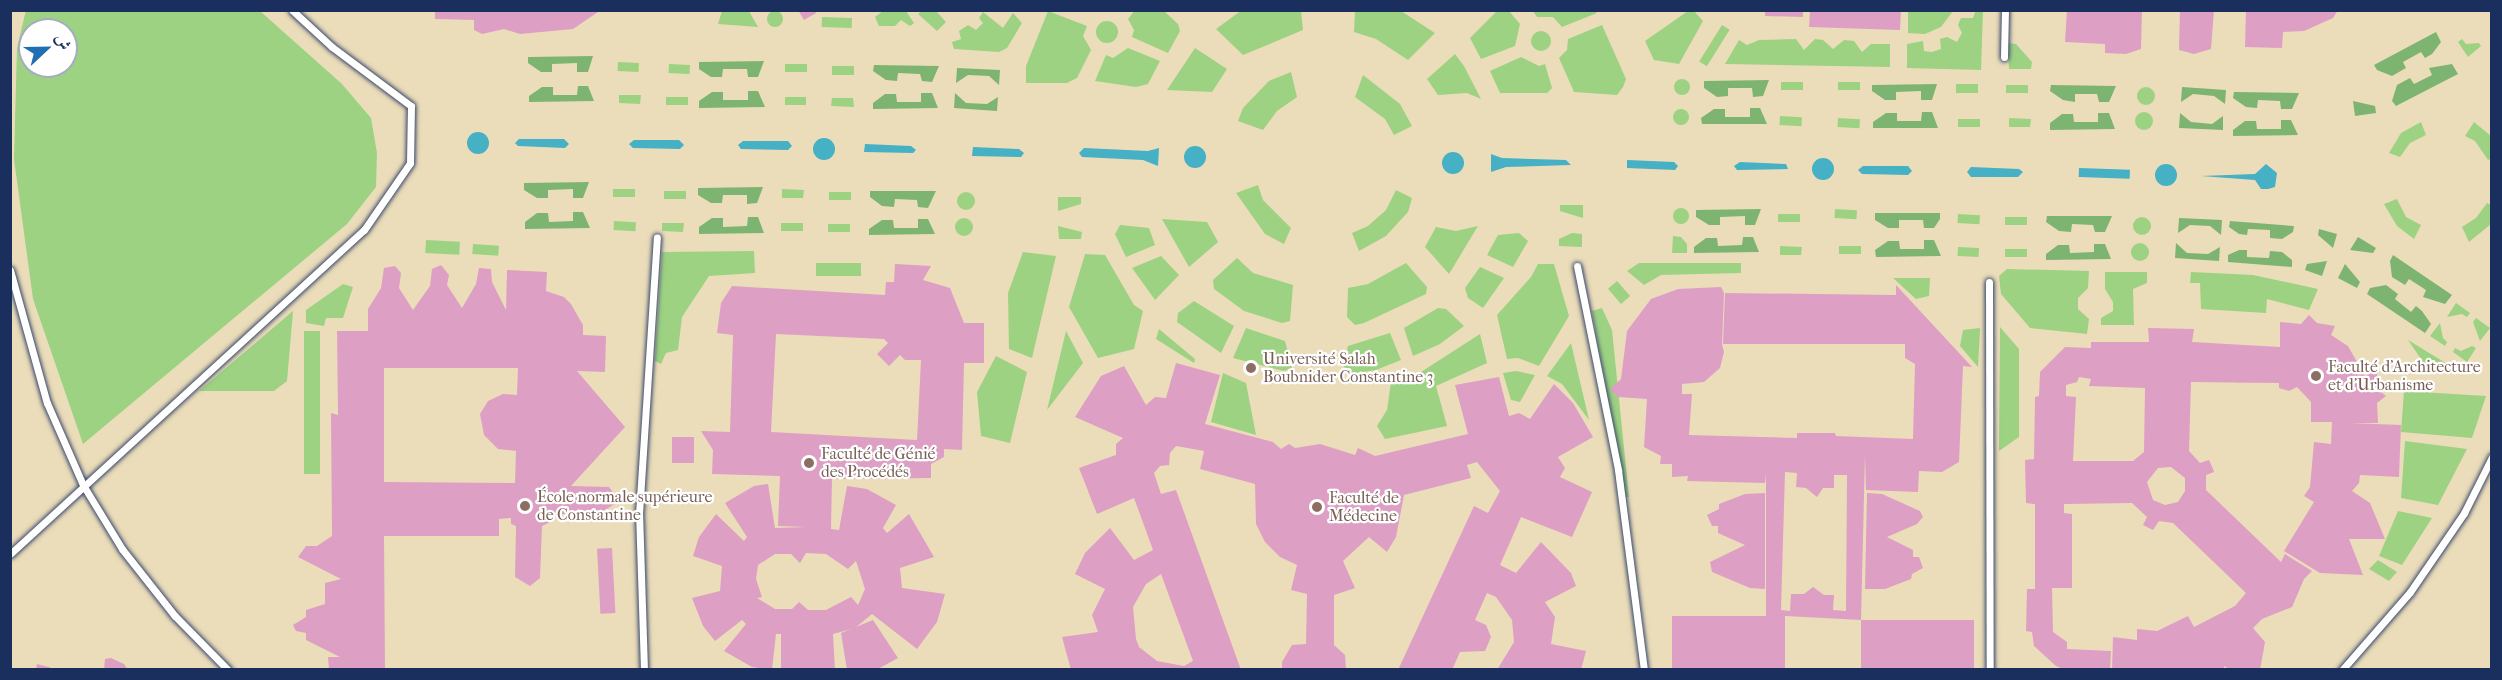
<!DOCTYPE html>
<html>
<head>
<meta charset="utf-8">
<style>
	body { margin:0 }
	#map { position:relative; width:2502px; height:680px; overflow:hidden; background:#ebddba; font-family:"IM FELL French Canon",Amiri,serif }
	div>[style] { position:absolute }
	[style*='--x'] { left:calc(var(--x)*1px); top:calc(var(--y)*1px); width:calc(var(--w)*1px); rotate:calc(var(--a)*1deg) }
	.green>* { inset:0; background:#9dd283; transform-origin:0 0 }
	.round { border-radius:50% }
	.forest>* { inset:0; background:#7eb471 }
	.water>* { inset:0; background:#46b0c5; transform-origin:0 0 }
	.building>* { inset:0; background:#de9fc4; transform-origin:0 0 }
	.roads { filter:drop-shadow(0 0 2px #3a496c) drop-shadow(0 0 2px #3a496c) }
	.service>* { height:7px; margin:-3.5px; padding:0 3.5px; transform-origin:3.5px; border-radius:3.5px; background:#fff }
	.dots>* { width:16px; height:16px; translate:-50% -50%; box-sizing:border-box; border:3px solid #fff; border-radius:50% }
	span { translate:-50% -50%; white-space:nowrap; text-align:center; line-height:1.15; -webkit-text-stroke:4.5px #fff; paint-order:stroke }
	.education-label { font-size:16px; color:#785e54 }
	.left { translate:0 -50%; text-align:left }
	.frame { position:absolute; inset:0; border:12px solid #1b2f5e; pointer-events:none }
	.north { position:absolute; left:18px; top:18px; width:60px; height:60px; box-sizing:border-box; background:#fff; border:2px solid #a4acbf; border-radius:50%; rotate:68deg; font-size:16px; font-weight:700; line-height:24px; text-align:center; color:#1b2f5e }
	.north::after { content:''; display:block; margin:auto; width:21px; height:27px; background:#1f6fb2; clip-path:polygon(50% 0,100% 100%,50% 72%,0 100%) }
</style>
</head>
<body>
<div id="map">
	<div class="green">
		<i style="clip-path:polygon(evenodd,26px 10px,260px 11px,342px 84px,371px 118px,377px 153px,376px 187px,347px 224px,83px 444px,33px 299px,14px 159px,17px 48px,26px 10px,30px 30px,66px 30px,66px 66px,30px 66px,30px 30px)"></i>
		<i style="clip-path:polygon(923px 10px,936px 11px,946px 22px,937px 31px,918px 14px)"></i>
		<i style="clip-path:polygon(1135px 10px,1164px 11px,1178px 24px,1180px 31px,1168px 53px,1132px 37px,1134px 30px,1128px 19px)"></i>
		<i style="clip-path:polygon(1242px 10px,1301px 11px,1303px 30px,1243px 55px,1216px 29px)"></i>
		<i style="clip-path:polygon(1976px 10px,1983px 11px,1981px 70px,1907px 68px,1907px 44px,1923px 41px,1924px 51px,1932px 52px,1941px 49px,1940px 39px,1947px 37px,1957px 42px,1962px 33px,1958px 25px,1961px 18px,1973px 18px)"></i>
		<i class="round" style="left:767px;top:11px;width:16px;height:16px"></i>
		<i style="clip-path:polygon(722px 11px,749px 11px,758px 27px,718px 24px)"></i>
		<i style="clip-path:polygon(883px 11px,906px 11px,914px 23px,910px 26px,901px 20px,895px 26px,879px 26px,875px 17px)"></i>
		<i style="clip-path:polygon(1048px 11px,1087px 26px,1083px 36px,1091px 50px,1077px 78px,1067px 83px,1026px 83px,1026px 66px)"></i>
		<i style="clip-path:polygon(1401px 11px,1435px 33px,1408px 60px,1376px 39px,1354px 32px,1355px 11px)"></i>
		<i style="clip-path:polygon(1497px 11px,1509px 11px,1520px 24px,1515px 46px,1481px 59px,1470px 38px)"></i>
		<i style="clip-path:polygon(1595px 11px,1597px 13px,1562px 27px,1553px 17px,1537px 17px,1533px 11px)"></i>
		<i style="clip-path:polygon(1688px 11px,1694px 11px,1703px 21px,1679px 64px,1654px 60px,1645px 41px)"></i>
		<i style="clip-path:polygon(1908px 11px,1908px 10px,1953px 11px,1941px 27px,1925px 34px,1908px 33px)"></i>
		<i style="clip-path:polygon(983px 12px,1003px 28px,1013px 13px,1022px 23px,1007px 48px,999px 52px,954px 49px,952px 42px,961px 39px,959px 31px,968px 25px,976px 30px,983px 23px,979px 18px)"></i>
		<i style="left:822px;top:17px;width:30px;height:10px;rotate:2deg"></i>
		<i class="round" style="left:1096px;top:21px;width:22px;height:22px"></i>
		<i style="clip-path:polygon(1602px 25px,1626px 79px,1623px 87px,1617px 95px,1574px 92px,1559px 58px,1567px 50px,1568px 39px)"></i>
		<i style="left:1722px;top:25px;width:9px;height:43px;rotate:32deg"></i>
		<i class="round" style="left:1531px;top:31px;width:20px;height:20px"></i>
		<i style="clip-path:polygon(1796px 39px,1804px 50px,1815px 39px,1823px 40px,1833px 49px,1844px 40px,1854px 41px,1862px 52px,1871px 44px,1890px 44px,1890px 67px,1725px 64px,1739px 40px,1747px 45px,1759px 40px)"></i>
		<i style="clip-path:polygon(2462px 39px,2466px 44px,2479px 43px,2481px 46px,2468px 57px,2458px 42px)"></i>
		<i style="clip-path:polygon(2008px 43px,2016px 44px,2032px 62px,2031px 69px,2009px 69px)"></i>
		<i style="clip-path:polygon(1128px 48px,1160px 61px,1148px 84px,1136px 87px,1095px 81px,1106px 55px,1113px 58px)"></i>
		<i style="clip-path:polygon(1195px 48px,1227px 69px,1212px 92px,1167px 90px)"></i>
		<i style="clip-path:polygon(1455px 54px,1464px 66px,1481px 99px,1467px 93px,1438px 95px,1427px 79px)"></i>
		<i style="clip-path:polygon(1521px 57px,1539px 66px,1545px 64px,1552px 88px,1547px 93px,1500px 93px,1490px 71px)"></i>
		<i style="left:618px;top:62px;width:21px;height:9px;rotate:3deg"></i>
		<i style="left:669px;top:64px;width:21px;height:9px;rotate:3deg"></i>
		<i style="left:785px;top:64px;width:22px;height:8px"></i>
		<i style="left:832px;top:66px;width:22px;height:9px"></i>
		<i style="clip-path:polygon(1291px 72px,1297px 97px,1277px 111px,1263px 130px,1238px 121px,1243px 108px,1269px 81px)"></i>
		<i style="clip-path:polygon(1363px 75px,1400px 104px,1412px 126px,1394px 135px,1385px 119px,1355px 97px)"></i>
		<i class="round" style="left:1674px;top:79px;width:16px;height:16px"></i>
		<i style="left:1781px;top:82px;width:22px;height:8px"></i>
		<i style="left:1838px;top:82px;width:22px;height:8px"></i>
		<i style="left:1956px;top:84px;width:22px;height:9px"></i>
		<i style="left:2006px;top:85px;width:22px;height:8px"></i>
		<i class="round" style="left:2137px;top:87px;width:18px;height:18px"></i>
		<i style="clip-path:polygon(619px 95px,641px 95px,640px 104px,619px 103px)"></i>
		<i style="left:666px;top:97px;width:22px;height:8px"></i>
		<i style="left:785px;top:97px;width:21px;height:8px"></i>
		<i style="clip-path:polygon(832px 98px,853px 98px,854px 107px,831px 106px)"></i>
		<i class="round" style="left:1673px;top:109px;width:16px;height:16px"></i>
		<i class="round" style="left:2135px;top:112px;width:18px;height:18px"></i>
		<i style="left:1780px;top:116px;width:22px;height:9px;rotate:3deg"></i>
		<i style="left:1838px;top:118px;width:22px;height:9px;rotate:3deg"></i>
		<i style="clip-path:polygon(2009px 118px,2031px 119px,2030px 127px,2009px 127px)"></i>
		<i style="left:1958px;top:119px;width:22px;height:8px"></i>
		<i style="clip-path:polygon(2421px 122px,2426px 135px,2410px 143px,2400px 157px,2389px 153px,2401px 133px)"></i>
		<i style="clip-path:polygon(2474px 122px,2491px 136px,2491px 159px,2488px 160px,2475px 141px,2465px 136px)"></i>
		<i style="clip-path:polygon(1258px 185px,1263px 200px,1291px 228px,1284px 244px,1265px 234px,1236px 193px)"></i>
		<i style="left:613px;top:189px;width:22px;height:8px"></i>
		<i style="clip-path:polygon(782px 189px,804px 190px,803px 198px,782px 198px)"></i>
		<i style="clip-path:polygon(1396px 190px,1412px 198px,1408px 212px,1386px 236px,1359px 251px,1352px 233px,1368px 226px,1386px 210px)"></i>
		<i style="left:664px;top:191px;width:22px;height:8px"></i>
		<i class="round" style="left:957px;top:192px;width:18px;height:18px"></i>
		<i style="left:829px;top:192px;width:22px;height:8px"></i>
		<i style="clip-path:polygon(1058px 197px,1081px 197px,1081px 204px,1058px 211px)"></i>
		<i style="clip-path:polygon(2397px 199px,2406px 217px,2421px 225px,2414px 239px,2397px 226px,2384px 204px)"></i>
		<i style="clip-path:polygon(2487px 203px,2491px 205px,2491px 224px,2469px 242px,2462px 227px,2476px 218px)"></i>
		<i style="clip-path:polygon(1560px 205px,1583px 205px,1583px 218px,1560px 211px)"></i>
		<i class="round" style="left:1673px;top:208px;width:16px;height:16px"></i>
		<i style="left:1835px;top:209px;width:22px;height:9px;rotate:3deg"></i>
		<i style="left:1778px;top:214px;width:22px;height:8px"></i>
		<i style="left:1958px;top:214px;width:22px;height:9px;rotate:3deg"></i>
		<i class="round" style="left:2133px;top:217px;width:18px;height:18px"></i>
		<i style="left:2005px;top:217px;width:22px;height:8px"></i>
		<i class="round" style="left:955px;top:218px;width:18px;height:18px"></i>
		<i style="clip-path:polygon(1162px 219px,1207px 222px,1218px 242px,1189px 267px)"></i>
		<i style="left:614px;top:221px;width:22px;height:9px;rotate:3deg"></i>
		<i style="clip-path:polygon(662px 223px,684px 223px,683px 232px,662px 231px)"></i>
		<i style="left:781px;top:223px;width:22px;height:8px"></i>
		<i style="left:828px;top:224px;width:22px;height:8px"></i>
		<i style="clip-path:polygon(1120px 225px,1149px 228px,1155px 245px,1126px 257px,1115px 234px)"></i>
		<i style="clip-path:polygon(1058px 226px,1082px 232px,1081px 239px,1059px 239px)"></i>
		<i style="clip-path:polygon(1478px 226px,1449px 274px,1425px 247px,1436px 227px,1456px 231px)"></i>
		<i style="clip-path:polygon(1519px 233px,1528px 241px,1513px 267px,1487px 255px,1498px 235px)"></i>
		<i style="clip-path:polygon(1572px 233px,1582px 234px,1582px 247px,1559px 246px,1559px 239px)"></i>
		<i style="clip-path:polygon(1673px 236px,1681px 237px,1687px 244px,1687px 253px,1672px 253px)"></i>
		<i style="left:426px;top:240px;width:34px;height:13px;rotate:3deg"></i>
		<i class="round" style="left:2131px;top:243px;width:18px;height:18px"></i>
		<i style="left:473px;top:244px;width:26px;height:10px;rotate:4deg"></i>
		<i style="clip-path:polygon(1780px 246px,1802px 247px,1801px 255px,1780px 255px)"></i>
		<i style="left:1839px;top:246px;width:22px;height:8px"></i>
		<i style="left:1958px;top:247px;width:21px;height:9px;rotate:3deg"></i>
		<i style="left:2005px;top:249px;width:22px;height:8px"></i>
		<i style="clip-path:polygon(754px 251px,755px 273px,709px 276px,682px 317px,678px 350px,666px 353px,661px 364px,655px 361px,662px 252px)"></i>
		<i style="clip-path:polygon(1023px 252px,1056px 256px,1032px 358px,1009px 349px,1008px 293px)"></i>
		<i style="clip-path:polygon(1085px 254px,1105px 255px,1134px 305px,1143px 311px,1134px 349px,1098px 358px,1069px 307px)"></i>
		<i style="clip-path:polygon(1161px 256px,1179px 275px,1155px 300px,1132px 268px)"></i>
		<i style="clip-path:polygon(1237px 258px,1253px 273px,1293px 285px,1290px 321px,1282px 323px,1244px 311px,1214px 289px,1213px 280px)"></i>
		<i style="left:816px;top:263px;width:45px;height:13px"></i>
		<i style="clip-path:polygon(1406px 263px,1427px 287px,1426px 294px,1364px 323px,1355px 325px,1347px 317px,1348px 288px,1368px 284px)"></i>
		<i style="clip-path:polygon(1639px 263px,1741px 263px,1741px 273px,1661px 275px,1644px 285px,1627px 271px)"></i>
		<i style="clip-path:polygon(1538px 264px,1554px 264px,1569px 316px,1539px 366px,1518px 358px,1507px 359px,1497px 315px,1531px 277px)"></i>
		<i style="clip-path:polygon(1480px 267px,1504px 278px,1483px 308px,1468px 298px,1465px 288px)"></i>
		<i style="clip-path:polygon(2007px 269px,2089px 271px,2088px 288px,2078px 298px,2078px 309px,2089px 319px,2087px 334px,2030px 328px,2001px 294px,1999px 276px)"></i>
		<i style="clip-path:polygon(2105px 272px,2147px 272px,2147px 283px,2133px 289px,2134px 325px,2101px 325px,2101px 318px,2113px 311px,2113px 302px,2105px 289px)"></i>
		<i style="clip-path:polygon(2191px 272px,2253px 275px,2318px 289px,2309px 310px,2267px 299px,2266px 313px,2201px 309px,2200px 283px,2190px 283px)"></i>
		<i style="clip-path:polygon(1893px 278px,1930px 278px,1929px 296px,1916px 299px)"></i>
		<i style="left:1617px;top:281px;width:20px;height:12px;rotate:49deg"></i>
		<i style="clip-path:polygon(343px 284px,353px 287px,343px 318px,326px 318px,324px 326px,306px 323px,306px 310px)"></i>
		<i style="clip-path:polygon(1194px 301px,1234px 326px,1221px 353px,1177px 322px,1178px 313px)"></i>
		<i style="clip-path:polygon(2456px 303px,2470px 313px,2467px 317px,2462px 314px,2447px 317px)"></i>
		<i style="clip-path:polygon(1438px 308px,1446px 309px,1464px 326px,1440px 344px,1413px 356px,1404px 328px)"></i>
		<i style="clip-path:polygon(1602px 308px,1612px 330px,1629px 497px,1625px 497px,1592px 311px)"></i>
		<i style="clip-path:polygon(293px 311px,287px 381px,274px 391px,199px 391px)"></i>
		<i style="clip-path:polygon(2476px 318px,2490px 328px,2480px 341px,2473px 322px)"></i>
		<i style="clip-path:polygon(2440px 323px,2443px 338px,2447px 342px,2445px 346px,2430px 336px)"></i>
		<i style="clip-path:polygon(2000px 327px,2019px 349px,2019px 437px,1999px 451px)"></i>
		<i style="clip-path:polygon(1246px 328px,1285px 341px,1292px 368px,1284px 371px,1233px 358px)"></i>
		<i style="clip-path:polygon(1980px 328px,1978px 367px,1960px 346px,1963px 330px)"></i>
		<i style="clip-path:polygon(1159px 329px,1195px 359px,1194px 363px,1156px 339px)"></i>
		<i style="left:304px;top:331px;width:16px;height:143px"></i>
		<i style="clip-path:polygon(1066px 331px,1083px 363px,1047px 410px)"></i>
		<i style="clip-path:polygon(1390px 333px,1401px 360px,1376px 370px,1350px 374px,1343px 366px,1348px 346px)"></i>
		<i style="clip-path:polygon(1480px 334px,1487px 363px,1436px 386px,1447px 426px,1385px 439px,1377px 426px,1387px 410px,1391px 382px,1421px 372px)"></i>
		<i style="clip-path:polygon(2408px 340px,2462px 373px,2411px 367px,2421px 359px)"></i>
		<i style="clip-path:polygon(1571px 343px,1589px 420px,1562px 384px,1547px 376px)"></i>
		<i style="clip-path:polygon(2472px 346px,2476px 348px,2467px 362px,2453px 352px,2455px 348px,2461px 351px)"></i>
		<i style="clip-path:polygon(996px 356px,1027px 372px,1010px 443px,981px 436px,977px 392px)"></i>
		<i style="clip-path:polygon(1516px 371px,1535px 375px,1520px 402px,1511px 400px,1503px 373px)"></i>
		<i style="clip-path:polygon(1223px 373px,1246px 383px,1256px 435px,1211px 422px)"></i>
		<i style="clip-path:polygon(2404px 391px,2486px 396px,2472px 438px,2401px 432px)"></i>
		<i style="clip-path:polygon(2405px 441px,2467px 449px,2438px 505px,2401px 498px)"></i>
		<i style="clip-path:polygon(2398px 511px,2432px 518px,2402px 565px,2379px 556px)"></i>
		<i style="clip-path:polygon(2378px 560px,2397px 572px,2389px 581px,2369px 569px)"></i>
	</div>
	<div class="forest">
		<i style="clip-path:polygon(2436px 32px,2441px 42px,2432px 54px,2425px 58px,2421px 52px,2403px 62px,2406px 68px,2392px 76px,2377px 70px,2374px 65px)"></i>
		<i style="clip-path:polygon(593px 56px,588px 72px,577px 72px,577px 63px,552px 64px,552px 72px,541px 72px,528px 63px,528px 57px)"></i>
		<i style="clip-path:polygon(764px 61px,758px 77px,748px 77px,747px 69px,723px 69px,722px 77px,711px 77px,699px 69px,699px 62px)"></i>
		<i style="clip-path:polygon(2452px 64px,2458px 74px,2396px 106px,2392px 101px,2397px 85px,2410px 78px,2414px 84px,2432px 75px,2429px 68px)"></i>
		<i style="clip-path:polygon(874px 65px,939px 66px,932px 82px,922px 81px,920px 74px,898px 73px,897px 81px,886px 80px,873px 71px)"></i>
		<i style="clip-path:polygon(957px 68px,1000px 70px,999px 85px,989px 76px,968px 75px,956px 83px)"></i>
		<i style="clip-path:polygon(1769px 80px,1763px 96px,1753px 97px,1752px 88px,1728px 88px,1728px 96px,1717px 97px,1704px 88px,1704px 81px)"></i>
		<i style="clip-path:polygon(1937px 84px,1932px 100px,1921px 100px,1921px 91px,1896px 92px,1896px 100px,1885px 100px,1872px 91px,1872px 85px)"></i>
		<i style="clip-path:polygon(2051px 85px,2116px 86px,2109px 102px,2099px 102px,2097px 94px,2075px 94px,2075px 102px,2063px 100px,2050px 91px)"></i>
		<i style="clip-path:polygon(578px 86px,588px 86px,594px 101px,529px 102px,529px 96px,542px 87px,553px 87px,553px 95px,577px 95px)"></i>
		<i style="clip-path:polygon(2182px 87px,2226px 90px,2225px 104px,2214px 96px,2193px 94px,2181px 102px)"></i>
		<i style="clip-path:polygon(748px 91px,758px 91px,765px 107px,699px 108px,699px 101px,712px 92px,723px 92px,723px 100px,748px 100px)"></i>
		<i style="clip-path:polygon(2234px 92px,2299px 93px,2292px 109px,2281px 109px,2280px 101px,2258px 100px,2257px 108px,2246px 107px,2233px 98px)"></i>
		<i style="clip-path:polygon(921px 93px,932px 93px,938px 108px,873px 109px,873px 103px,885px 94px,896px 94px,897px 102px,921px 102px)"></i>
		<i style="clip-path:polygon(955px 93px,966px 103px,987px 104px,998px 97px,997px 111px,954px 108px)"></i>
		<i style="clip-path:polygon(2353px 101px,2375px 106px,2376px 113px,2355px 116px)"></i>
		<i style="clip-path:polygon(1750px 108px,1760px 108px,1767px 124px,1702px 124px,1701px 118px,1714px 109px,1725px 109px,1725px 117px,1750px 117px)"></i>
		<i style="clip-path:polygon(1922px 112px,1932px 112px,1938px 128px,1873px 128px,1873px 122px,1886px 113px,1897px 113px,1897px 121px,1921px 121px)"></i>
		<i style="clip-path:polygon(2098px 113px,2109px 113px,2115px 129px,2050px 130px,2050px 123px,2062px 114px,2073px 114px,2074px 122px,2098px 122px)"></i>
		<i style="clip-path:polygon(2180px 113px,2191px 122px,2212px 124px,2223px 116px,2223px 130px,2179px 128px)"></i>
		<i style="clip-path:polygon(2281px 120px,2291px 120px,2298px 135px,2233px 136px,2233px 130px,2245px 121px,2256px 121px,2257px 129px,2281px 129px)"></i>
		<i style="clip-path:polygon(589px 182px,583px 198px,573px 198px,573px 189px,548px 190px,548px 198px,537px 198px,524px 190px,524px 183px)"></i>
		<i style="clip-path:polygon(763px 187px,757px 203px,747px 204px,747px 195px,723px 195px,722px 203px,711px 203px,698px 195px,698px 188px)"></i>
		<i style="clip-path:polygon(870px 191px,936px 191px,928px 208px,918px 207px,917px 200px,895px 199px,894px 207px,882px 206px,870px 197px)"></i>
		<i style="clip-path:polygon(1761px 209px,1755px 225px,1745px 225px,1745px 216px,1720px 217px,1720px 225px,1709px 225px,1696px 217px,1696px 210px)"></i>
		<i style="clip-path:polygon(573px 212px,583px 212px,590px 228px,525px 229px,525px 222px,537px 213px,548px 213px,549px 222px,573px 221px)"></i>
		<i style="clip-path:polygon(1875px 213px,1940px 213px,1940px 219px,1934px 228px,1924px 228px,1923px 220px,1899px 220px,1899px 228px,1888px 228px,1875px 220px)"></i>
		<i style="clip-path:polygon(2047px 216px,2112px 216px,2105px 232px,2095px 232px,2093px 225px,2072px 224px,2071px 232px,2059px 231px,2046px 222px)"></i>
		<i style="clip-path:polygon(748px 217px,758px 217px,764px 233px,699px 234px,699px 227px,712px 218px,723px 218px,723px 227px,747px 226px)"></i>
		<i style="clip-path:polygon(2179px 218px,2222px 220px,2221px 235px,2210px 226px,2190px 225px,2178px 233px)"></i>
		<i style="clip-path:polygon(918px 219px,928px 219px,935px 234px,869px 235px,869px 229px,882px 220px,893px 220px,894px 228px,918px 228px)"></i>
		<i style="clip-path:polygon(2230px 221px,2294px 226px,2293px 232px,2282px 239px,2270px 238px,2270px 230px,2248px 229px,2247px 235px,2239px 234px,2229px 227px)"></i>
		<i style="clip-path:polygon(2319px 229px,2337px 234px,2333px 248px,2318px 235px)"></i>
		<i style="clip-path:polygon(1743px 237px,1753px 237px,1759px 252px,1694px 253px,1694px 247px,1706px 238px,1717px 238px,1718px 246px,1742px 245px)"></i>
		<i style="clip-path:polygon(2358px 237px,2376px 248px,2373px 253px,2350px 250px)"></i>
		<i style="clip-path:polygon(1924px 240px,1934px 240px,1941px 256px,1876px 257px,1875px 250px,1888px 241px,1899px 241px,1900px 249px,1924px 249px)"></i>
		<i style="clip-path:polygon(2176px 243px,2187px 253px,2208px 254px,2220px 247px,2219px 261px,2175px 258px)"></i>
		<i style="clip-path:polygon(2094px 244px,2105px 244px,2111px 259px,2046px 260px,2046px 254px,2058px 245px,2069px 245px,2070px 253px,2094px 252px)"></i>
		<i style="clip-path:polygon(2239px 250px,2247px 250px,2247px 257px,2269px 258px,2270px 251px,2282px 252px,2292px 260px,2292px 267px,2228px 262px,2228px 255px)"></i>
		<i style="clip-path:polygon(2393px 255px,2452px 295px,2445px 304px,2423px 297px,2426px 290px,2409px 279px,2405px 285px,2392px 277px,2390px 261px)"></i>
		<i style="clip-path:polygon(2327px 261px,2322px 276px,2305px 270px,2307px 264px)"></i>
		<i style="clip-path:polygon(2345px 264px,2360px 282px,2357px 288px,2338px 278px)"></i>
		<i style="clip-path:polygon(2386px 285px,2398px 294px,2395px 299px,2411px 312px,2416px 306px,2422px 311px,2431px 324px,2425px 333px,2367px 294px,2370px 288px)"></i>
	</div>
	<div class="water">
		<i class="round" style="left:467px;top:132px;width:22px;height:22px"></i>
		<i class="round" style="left:813px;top:138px;width:22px;height:22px"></i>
		<i style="clip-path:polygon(519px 139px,564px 139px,569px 144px,565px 148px,518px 146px,515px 143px)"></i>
		<i style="clip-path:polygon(634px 140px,679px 140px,684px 145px,680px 149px,633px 148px,629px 144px)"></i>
		<i style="clip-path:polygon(743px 141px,788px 141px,792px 146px,788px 150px,741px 149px,738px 145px)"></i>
		<i style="clip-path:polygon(865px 144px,911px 146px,916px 150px,913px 153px,864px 152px)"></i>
		<i class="round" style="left:1184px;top:146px;width:22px;height:22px"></i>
		<i style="clip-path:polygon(973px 147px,1019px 149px,1024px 153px,1021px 157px,972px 156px)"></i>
		<i style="clip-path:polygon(1084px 148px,1148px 151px,1159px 148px,1158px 166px,1143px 160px,1082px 157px,1079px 153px)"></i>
		<i class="round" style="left:1442px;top:152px;width:22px;height:22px"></i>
		<i style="clip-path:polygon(1491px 154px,1502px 158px,1566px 160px,1571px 165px,1506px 167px,1491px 172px)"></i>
		<i class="round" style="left:1812px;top:158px;width:22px;height:22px"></i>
		<i style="clip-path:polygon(1627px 160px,1674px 162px,1678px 166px,1675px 170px,1627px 168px)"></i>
		<i style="clip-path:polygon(1740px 162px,1786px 164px,1788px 169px,1737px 170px,1734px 166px)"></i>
		<i class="round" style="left:2155px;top:164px;width:22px;height:22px"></i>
		<i style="clip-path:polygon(2266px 164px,2277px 173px,2275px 187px,2268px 189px,2261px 189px,2255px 180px,2201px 176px,2255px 174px)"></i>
		<i style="clip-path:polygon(1863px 166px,1908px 166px,1912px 171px,1908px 175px,1862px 174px,1858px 170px)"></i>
		<i style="clip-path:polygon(1971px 167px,2019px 169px,2023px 172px,2018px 177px,1971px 177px,1967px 172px)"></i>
		<i style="left:2079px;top:168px;width:51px;height:9px;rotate:2deg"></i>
	</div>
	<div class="building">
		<i style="clip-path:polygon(435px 10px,601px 10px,573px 29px,520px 34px,504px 29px,482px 34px,474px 30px,474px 20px,435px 19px)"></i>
		<i style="clip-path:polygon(798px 10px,816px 10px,816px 13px,804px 20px)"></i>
		<i style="clip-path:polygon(1765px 10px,1803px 10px,1803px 17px,1765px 16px)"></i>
		<i style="clip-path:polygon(1810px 10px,1901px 10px,1900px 30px,1809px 27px)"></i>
		<i style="clip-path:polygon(2067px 10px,2142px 10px,2141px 49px,2126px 54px,2105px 53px,2105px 44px,2065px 42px)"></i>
		<i style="clip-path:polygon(2180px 10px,2214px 10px,2211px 49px,2194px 54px,2179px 50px)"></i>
		<i style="clip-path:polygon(2246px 10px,2338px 10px,2333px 18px,2304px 31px,2283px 32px,2282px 48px,2245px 47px)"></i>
		<i style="clip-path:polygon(evenodd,895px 264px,931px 266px,923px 280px,950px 288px,964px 323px,984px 323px,984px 363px,964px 363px,962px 450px,944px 449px,944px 457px,931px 464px,931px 478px,832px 479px,831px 529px,839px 530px,847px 486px,867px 489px,896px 505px,883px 528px,887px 533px,909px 514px,934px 557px,900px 568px,902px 588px,945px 594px,937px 622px,917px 649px,872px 614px,855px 628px,833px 634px,835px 670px,781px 670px,781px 634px,776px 634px,772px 670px,752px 667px,724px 651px,746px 624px,742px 620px,715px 641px,703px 626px,692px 598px,720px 591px,722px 566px,693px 556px,699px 537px,716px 514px,744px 541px,747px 537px,725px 503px,754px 486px,768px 484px,775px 528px,806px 527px,778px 526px,780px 476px,712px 474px,713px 450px,701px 431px,730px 432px,733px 335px,717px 333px,721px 303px,732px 286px,885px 295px,886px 282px,894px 282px,895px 264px,776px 334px,884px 339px,888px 343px,877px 354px,889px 366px,900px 355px,905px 360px,921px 360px,917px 440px,771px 432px,776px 334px,895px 264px,806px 553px,826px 554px,848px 569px,856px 561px,865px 589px,858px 605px,851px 597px,826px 610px,808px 610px,799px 602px,792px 609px,775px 609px,757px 598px,762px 597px,756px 579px,758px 565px,775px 554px,791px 554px,800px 563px,806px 553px)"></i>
		<i style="clip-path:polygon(evenodd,441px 265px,449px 275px,447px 285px,462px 308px,476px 284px,479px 268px,491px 269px,492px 282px,506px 310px,507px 270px,547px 272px,546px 291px,564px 297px,571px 304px,583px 325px,583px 335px,606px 336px,605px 372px,577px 371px,625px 427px,571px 486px,609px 487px,616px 496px,615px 504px,594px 516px,548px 513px,550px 522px,542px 526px,540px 578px,530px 586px,515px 577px,516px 526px,511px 524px,511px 518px,499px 519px,499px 536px,384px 536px,385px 670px,329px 670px,328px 657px,340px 657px,306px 640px,306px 633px,296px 631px,293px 625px,306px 617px,306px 610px,325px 604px,325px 583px,341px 579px,298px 557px,306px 546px,317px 546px,332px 536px,331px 413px,338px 415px,337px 331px,368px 331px,368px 309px,381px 288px,384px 268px,395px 266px,401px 273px,399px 288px,413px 310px,430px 286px,432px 269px,441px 265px,384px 368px,518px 368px,517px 395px,503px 394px,488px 401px,480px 414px,484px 435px,498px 449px,516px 451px,515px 483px,384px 482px,384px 368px)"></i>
		<i style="clip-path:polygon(evenodd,1896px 285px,1972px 367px,1963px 366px,1959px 462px,1942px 472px,1919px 471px,1918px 492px,1866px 490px,1865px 455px,1861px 620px,1785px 616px,1785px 670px,1672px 670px,1672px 616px,1766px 616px,1766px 474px,1765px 483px,1687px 481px,1688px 476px,1672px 477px,1672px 464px,1660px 464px,1661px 456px,1644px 447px,1647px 399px,1618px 397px,1610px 389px,1621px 379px,1627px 331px,1651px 299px,1678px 289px,1721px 287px,1724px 293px,1722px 344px,1724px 352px,1720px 368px,1704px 382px,1682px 384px,1682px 394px,1692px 394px,1689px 435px,1797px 438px,1797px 433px,1835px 433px,1836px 436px,1913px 439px,1915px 364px,1905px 358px,1905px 344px,1723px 344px,1725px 293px,1896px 295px,1896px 285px,1785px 472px,1797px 473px,1796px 487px,1806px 488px,1817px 497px,1823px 488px,1834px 488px,1834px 475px,1847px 475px,1846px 611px,1833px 610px,1834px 595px,1824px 595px,1813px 587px,1804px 594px,1791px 594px,1790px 611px,1781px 610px,1785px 472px)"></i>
		<i style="clip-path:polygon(evenodd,2309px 315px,2317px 323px,2335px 326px,2331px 335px,2348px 346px,2365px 376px,2377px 370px,2377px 389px,2386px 396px,2377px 403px,2378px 423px,2349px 423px,2401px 425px,2399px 477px,2360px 475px,2359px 483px,2352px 491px,2370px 503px,2385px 539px,2349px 539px,2363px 575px,2320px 573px,2284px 551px,2314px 502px,2304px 496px,2310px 487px,2314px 442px,2331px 444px,2332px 422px,2311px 422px,2311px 402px,2297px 387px,2289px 391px,2279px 388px,2279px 383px,2191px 382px,2189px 451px,2200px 463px,2209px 460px,2213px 469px,2214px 472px,2206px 475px,2206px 490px,2281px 562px,2285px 554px,2312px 571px,2304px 579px,2292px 607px,2262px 619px,2253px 628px,2265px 642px,2260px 670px,2231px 670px,2224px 666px,2224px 670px,2112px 670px,2113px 637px,2137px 640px,2137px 629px,2157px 631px,2188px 616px,2194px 627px,2235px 606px,2246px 593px,2173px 523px,2159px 521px,2153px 530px,2143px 525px,2147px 517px,2132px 503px,2064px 504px,2064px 513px,2072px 514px,2072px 588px,2052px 588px,2053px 632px,2067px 642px,2067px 649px,2111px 651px,2110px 670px,2066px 670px,2056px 666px,2034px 646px,2032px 632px,2026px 631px,2027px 589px,2035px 589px,2035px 504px,2026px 503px,2025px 460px,2034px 459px,2035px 397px,2039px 396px,2040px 372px,2065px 347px,2091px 348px,2091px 342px,2149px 342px,2148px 328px,2194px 329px,2192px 342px,2280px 347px,2280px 322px,2301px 324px,2309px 315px,2079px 377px,2091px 379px,2089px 386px,2145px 388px,2144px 452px,2133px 461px,2073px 461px,2076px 397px,2066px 396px,2066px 385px,2077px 382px,2079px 377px,2309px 315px,2171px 467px,2185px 478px,2185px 491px,2178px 502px,2165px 505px,2153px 500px,2147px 482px,2158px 468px,2171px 467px)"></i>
		<i style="clip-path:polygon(evenodd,1176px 363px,1220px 375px,1205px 424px,1273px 442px,1281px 449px,1289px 444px,1295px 448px,1320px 444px,1355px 455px,1358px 448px,1375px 456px,1468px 434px,1455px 385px,1499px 377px,1509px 416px,1519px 413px,1530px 419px,1554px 384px,1573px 403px,1593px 437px,1558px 457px,1565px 468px,1560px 477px,1592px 492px,1572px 537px,1521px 517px,1500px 565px,1516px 573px,1541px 542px,1571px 573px,1576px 586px,1545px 602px,1555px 617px,1551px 644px,1586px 651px,1581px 670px,1497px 670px,1514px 642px,1512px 620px,1496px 597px,1487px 593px,1475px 620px,1486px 625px,1491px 637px,1485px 651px,1460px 652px,1452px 670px,1398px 670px,1474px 506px,1488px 513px,1500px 491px,1477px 462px,1467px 465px,1471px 478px,1404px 495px,1396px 537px,1387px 552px,1369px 537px,1343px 561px,1355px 588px,1334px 595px,1334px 645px,1345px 655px,1346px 670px,1282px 670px,1282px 662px,1292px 645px,1306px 644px,1307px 594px,1291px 590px,1297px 565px,1280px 557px,1265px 542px,1256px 524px,1255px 484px,1200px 469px,1204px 451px,1176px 446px,1170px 453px,1169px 465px,1160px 466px,1154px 473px,1161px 494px,1176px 490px,1241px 670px,1071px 670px,1062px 637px,1098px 632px,1092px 615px,1105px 589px,1075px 574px,1085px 553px,1110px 528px,1134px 560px,1153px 550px,1134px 498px,1097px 514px,1079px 468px,1116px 455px,1116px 444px,1123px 438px,1075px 417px,1101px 376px,1124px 366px,1146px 405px,1155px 397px,1166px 398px,1176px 363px,1161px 574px,1193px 661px,1184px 666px,1157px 661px,1139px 647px,1136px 639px,1133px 607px,1146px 584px,1161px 574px)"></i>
		<i style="left:672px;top:437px;width:22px;height:26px"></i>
		<i style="clip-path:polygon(1765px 493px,1765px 589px,1750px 588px,1712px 572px,1710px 562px,1745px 545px,1718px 533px,1718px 526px,1712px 526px,1707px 515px,1719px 509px,1719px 504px,1745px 494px)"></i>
		<i style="clip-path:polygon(1867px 493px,1882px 494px,1920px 511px,1923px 517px,1917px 524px,1887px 537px,1913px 550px,1913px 557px,1919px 557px,1923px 568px,1912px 574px,1911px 579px,1885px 589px,1865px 589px)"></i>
		<i style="left:612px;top:548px;width:65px;height:15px;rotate:87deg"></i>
		<i style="clip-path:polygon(873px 620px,898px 658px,876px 670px,847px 670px,841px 633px)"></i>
		<i style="left:1861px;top:620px;width:113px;height:50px"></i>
		<i style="clip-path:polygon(111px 658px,124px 664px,128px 670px,104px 670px,105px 659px)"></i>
		<i style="clip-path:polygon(37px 664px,49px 667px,54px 670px,36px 670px)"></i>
	</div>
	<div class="roads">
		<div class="service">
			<i style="--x:2004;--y:57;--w:47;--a:-88.8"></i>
			<i style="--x:1577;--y:266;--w:208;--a:78.6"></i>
			<i style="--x:1618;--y:470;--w:202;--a:82.6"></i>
			<i style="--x:10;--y:270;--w:138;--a:74.5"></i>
			<i style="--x:47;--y:403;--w:90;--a:66.3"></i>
			<i style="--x:83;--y:485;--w:75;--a:58.6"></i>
			<i style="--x:122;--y:549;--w:85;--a:51.7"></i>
			<i style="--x:175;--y:616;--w:76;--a:45.5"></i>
			<i style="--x:1989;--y:282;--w:388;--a:89.9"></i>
			<i style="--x:10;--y:554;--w:480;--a:-42.5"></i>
			<i style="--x:364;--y:230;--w:81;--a:-55.5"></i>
			<i style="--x:410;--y:163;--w:57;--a:-89"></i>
			<i style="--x:411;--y:106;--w:99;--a:-143.2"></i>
			<i style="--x:332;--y:47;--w:54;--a:-137.2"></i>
			<i style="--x:644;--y:670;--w:156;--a:-91.8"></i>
			<i style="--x:639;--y:514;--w:277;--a:-86.3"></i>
			<i style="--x:2342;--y:670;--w:103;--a:-48.9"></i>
			<i style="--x:2410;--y:592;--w:96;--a:-55.6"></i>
			<i style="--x:2464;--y:513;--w:63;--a:-63.4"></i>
		</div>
	</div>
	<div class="dots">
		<i style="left:1251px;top:368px;background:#8d6e63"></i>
		<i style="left:2316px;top:376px;background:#8d6e63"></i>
		<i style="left:809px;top:463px;background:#8d6e63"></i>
		<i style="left:525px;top:506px;background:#8d6e63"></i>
		<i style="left:1317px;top:507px;background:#8d6e63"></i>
	</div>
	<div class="education-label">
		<span class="left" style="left:1263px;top:368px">Université Salah<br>Boubnider Constantine 3</span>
		<span class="left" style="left:2328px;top:376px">Faculté d'Architecture<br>et d'Urbanisme</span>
		<span class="left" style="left:821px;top:463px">Faculté de Génié<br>des Procédés</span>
		<span class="left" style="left:537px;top:506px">École normale supérieure<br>de Constantine</span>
		<span class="left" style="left:1329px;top:507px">Faculté de<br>Médecine</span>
	</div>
	<div class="frame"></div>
	<div class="north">ش</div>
</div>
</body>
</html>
